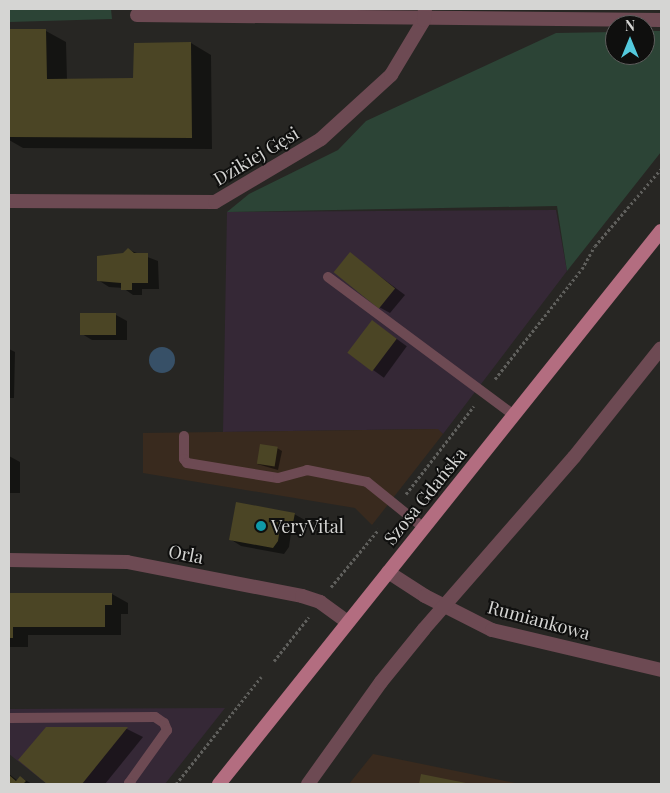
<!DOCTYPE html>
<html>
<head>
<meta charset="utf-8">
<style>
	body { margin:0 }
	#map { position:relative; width:670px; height:793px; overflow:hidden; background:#272623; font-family:"Playfair Display",serif }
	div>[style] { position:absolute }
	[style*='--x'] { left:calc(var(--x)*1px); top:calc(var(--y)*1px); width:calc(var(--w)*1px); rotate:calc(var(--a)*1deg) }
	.commercial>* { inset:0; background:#352836 }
	.industrial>* { inset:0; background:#392a1e }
	.green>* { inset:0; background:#2c4436 }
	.water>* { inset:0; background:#375067 }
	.round { border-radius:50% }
	.shadow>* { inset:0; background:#0007; transform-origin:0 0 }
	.building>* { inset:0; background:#4b4525; transform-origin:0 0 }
	.path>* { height:3px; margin-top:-1.5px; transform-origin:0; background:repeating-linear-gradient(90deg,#5f5f5c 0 2.5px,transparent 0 5px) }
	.service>* { height:10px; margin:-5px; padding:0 5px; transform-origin:5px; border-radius:5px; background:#6d4a53 }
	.minor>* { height:14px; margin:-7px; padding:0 7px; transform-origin:7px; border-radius:7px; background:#6d4a53 }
	.primary>* { height:14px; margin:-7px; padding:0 7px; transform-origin:7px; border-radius:7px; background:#b36d80 }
	.dots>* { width:14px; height:14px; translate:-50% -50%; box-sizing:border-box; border:2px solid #0f0f0e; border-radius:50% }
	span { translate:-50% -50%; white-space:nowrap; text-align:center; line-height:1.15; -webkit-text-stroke:4px #0f0f0e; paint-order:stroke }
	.street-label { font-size:18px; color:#d5d5d3 }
	.poi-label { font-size:18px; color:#d5d5d3 }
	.left { translate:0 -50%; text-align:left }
	.frame { position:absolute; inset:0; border:10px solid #d5d5d3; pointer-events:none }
	.north { position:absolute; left:605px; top:15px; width:50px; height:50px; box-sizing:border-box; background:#0f0f0e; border:1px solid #5e5e5d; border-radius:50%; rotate:0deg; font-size:14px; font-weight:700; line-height:20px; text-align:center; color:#d5d5d3 }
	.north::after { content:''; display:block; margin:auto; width:18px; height:22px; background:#54cadd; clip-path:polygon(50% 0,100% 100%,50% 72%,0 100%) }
</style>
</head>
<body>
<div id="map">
	<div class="commercial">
		<i style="clip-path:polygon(556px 210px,567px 271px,443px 434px,437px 429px,223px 432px,227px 212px)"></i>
		<i style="clip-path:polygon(225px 708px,165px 784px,47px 784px,9px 754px,9px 709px)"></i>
	</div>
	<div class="industrial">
		<i style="clip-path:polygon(438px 429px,443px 434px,372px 525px,355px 508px,143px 473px,143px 433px)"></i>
		<i style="clip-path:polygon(373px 754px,520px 784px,349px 784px)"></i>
	</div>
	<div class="green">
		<i style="clip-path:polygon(9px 9px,111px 9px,112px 19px,9px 22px)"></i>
		<i style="clip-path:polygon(645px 31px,661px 31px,661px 152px,567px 271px,557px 206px,227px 212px,249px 194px,338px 150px,366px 121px,556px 33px,615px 32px,615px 55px,645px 55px)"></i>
	</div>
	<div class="water">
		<i class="round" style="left:149px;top:347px;width:26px;height:26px"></i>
	</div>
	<div class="shadow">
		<i style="clip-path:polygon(9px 31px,46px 31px,66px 42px,67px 80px,134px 79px,191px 43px,211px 55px,212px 149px,23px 148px,9px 140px)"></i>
		<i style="clip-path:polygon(129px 250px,158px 261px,159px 289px,142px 289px,142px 295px,133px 295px,123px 288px,109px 287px,98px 280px)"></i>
		<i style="clip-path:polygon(350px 254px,405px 295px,390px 313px,379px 307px)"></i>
		<i style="clip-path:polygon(116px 315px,127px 321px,127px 340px,92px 340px,82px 334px)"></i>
		<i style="left:372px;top:321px;width:43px;height:39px;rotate:36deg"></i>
		<i style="clip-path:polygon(9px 349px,15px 352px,14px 398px,9px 398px)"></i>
		<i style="clip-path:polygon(277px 448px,282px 451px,278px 470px,257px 464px)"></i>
		<i style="clip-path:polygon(9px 456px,20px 462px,20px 493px,9px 493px)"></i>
		<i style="clip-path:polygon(294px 514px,305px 520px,300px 535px,291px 533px,289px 547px,284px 554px,241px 546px,230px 539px)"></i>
		<i style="clip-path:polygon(112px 594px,128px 603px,128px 614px,121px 614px,121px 635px,28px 635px,28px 647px,9px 647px,9px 595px)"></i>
		<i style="clip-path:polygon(46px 729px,127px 729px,143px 737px,105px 784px,49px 784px,20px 760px)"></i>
		<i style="clip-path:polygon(9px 774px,18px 781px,20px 777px,32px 784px,9px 784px)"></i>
	</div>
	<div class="building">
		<i style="clip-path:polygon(9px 29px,46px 29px,47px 79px,133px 78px,134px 43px,191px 42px,192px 138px,9px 137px)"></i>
		<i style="clip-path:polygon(128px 248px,134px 253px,148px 253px,148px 283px,132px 283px,132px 290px,121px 290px,121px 283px,97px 281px,97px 256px,123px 253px)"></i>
		<i style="left:350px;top:252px;width:58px;height:26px;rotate:39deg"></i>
		<i style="left:80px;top:313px;width:36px;height:22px"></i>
		<i style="left:372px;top:320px;width:31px;height:41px;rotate:37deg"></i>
		<i style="left:260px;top:444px;width:18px;height:20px;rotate:9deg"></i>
		<i style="clip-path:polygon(236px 502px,295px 513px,293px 523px,289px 530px,280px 528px,278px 541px,273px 548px,229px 540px)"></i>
		<i style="clip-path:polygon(9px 593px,112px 593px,112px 605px,105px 605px,105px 627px,13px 627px,13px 638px,9px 638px)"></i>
		<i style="clip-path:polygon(46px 727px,128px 727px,82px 784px,47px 784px,18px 760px)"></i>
		<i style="clip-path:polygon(421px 774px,466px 783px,466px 784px,419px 784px)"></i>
		<i style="clip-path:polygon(9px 775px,16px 781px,20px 776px,26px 781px,23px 784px,9px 784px)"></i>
	</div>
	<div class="path">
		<i style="--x:495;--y:379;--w:140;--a:-51.7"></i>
		<i style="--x:582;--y:269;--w:26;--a:-61"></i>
		<i style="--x:595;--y:246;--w:101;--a:-49.4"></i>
		<i style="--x:406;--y:494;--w:111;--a:-52.3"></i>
		<i style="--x:331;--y:587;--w:75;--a:-50.4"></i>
		<i style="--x:274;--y:661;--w:56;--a:-51.5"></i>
		<i style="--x:176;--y:784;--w:137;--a:-51.5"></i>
	</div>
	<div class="service">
		<i style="--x:328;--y:277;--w:232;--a:36.6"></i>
		<i style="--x:184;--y:436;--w:23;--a:90"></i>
		<i style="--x:184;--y:459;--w:5;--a:53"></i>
		<i style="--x:187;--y:463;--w:92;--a:9.4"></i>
		<i style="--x:278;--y:478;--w:30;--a:-15"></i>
		<i style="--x:307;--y:470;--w:61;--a:11.3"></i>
		<i style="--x:367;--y:482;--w:73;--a:38.9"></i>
		<i style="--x:9;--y:718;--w:146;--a:-0.4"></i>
		<i style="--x:155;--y:717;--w:11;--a:34"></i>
		<i style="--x:164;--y:723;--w:8;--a:67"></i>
		<i style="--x:167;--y:730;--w:65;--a:125.6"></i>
		<i style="--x:129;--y:783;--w:2;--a:27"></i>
	</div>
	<div class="minor">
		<i style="--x:137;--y:15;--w:524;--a:0.55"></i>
		<i style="--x:9;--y:201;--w:206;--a:0.3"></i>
		<i style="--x:215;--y:202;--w:123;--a:-30.7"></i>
		<i style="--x:321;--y:139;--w:95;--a:-42.4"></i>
		<i style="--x:391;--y:75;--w:64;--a:-59"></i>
		<i style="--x:424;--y:20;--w:11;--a:-85"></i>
		<i style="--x:9;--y:560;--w:118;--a:1"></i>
		<i style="--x:127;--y:562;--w:178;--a:11"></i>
		<i style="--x:302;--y:596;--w:19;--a:18"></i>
		<i style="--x:320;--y:602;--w:34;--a:36"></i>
		<i style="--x:388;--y:572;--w:44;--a:33"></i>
		<i style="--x:425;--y:596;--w:75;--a:26.9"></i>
		<i style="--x:492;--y:630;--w:174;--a:13.3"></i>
		<i style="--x:308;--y:784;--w:125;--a:-54.4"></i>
		<i style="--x:381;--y:682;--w:68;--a:-50.9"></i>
		<i style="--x:424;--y:629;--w:228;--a:-48.9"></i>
		<i style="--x:574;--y:457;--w:139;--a:-51.4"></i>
	</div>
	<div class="primary">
		<i style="--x:219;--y:784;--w:708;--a:-51.37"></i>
	</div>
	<div class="dots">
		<i style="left:261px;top:526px;background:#0f9aa8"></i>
	</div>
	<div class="street-label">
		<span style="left:256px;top:156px;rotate:-31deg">Dzikiej Gęsi</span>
		<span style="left:425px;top:496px;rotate:-51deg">Szosa Gdańska</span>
		<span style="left:186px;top:554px;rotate:11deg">Orla</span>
		<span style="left:539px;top:620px;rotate:15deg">Rumiankowa</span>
	</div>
	<div class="poi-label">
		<span class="left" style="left:271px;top:526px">VeryVital</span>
	</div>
	<div class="frame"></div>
	<div class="north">N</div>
</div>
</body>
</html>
